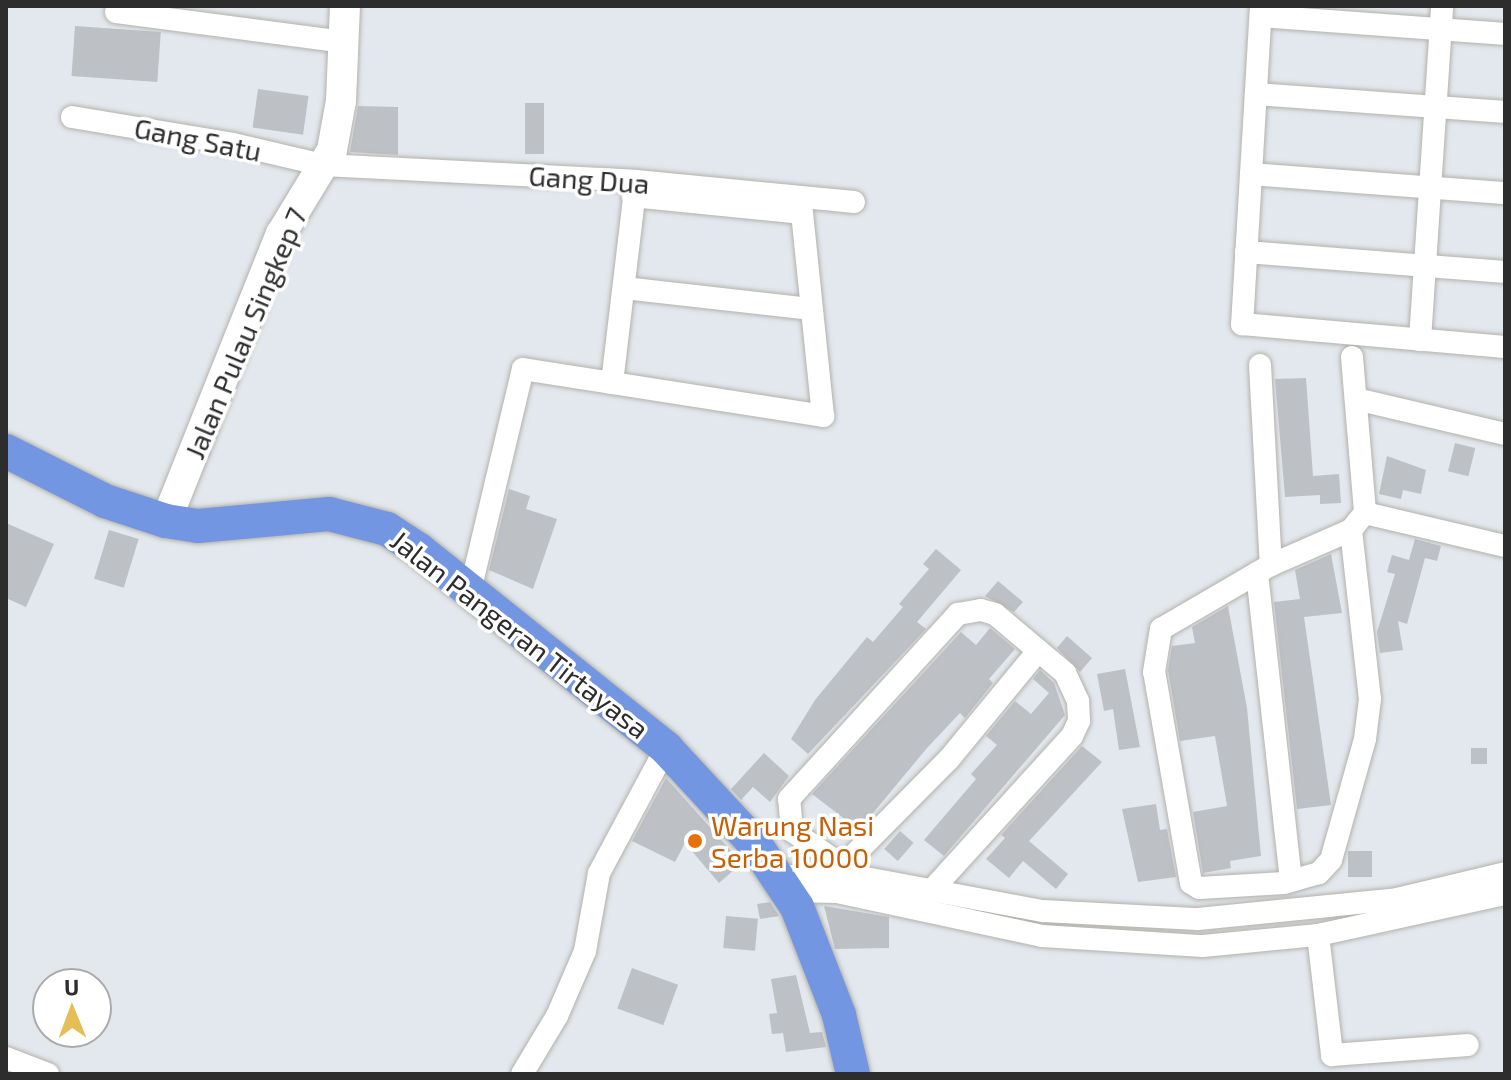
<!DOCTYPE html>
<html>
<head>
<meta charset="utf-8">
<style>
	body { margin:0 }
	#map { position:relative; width:1511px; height:1080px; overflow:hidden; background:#e2e8ed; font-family:"Exo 2",sans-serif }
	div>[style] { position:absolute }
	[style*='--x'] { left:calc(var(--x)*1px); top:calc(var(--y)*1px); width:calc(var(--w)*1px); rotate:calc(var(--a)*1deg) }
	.building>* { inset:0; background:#bdc1c6; transform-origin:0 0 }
	.roads { filter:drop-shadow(0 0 2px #b4b1ab) drop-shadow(0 0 2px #b4b1ab) }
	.street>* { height:22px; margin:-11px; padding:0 11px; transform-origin:11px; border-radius:11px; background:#fff }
	.secondary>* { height:30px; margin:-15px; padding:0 15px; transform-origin:15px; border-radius:15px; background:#fff }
	.primary>* { height:34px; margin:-17px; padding:0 17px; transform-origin:17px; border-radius:17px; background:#7296e2 }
	.dots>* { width:22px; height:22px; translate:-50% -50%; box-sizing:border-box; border:4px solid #fff; border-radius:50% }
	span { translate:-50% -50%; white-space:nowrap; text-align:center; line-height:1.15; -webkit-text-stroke:7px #fff; paint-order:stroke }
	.street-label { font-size:28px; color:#2d2d2d }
	.food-label { font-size:28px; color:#c56008 }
	.left { translate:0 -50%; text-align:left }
	.frame { position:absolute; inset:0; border:8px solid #2d2d2d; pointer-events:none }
	.north { position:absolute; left:32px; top:968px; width:80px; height:80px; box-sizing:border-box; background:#fff; border:2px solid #ababab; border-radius:50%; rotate:359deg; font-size:22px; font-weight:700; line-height:32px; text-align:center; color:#2d2d2d }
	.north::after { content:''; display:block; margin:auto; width:28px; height:36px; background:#e6be56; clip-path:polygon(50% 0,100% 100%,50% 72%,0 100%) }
</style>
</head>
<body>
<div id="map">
	<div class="building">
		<i style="left:75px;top:26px;width:86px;height:50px;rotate:4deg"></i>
		<i style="left:258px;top:89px;width:51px;height:39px;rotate:8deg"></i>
		<i style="left:525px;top:103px;width:19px;height:51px"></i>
		<i style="clip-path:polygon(358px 106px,398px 107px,398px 155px,350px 152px)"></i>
		<i style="clip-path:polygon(1306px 378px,1313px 476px,1339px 474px,1341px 503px,1320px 504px,1320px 495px,1285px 497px,1275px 379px)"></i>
		<i style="left:1455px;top:443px;width:21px;height:29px;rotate:14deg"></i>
		<i style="clip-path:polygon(1387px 456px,1426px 470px,1421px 494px,1403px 490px,1401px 499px,1379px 494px)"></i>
		<i style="clip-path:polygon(509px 489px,530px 496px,526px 509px,557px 519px,533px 589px,489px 570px)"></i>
		<i style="clip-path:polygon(6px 523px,54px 544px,26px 607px,6px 598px)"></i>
		<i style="left:109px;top:530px;width:31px;height:51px;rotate:17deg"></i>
		<i style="clip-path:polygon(1415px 539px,1441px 546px,1437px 561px,1425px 558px,1407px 624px,1398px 621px,1403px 650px,1380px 653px,1377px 632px,1395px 574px,1387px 572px,1392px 555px,1409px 560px)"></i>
		<i style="clip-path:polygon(936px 549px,961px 570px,917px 622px,926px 629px,808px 754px,791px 739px,815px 700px,867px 637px,873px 642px,903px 607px,899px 604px,929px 569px,923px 564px)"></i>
		<i style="clip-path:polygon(1331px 554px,1342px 613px,1304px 617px,1331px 805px,1297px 809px,1274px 602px,1300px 599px,1295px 570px)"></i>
		<i style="clip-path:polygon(998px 581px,1023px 602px,1014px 612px,985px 596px)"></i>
		<i style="clip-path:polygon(1228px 606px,1247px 708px,1261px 856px,1230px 861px,1231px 868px,1203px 873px,1193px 812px,1227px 806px,1215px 736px,1180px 741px,1168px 670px,1172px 646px,1195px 643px,1192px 627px)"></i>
		<i style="clip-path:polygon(990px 628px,1015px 649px,989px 679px,993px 683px,965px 718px,960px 713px,927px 748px,859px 830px,812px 794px,961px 632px,976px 645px)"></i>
		<i style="clip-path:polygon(1067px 636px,1092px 658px,1080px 672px,1057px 648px)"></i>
		<i style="clip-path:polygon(1125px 669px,1140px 747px,1119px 750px,1113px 709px,1104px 711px,1097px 674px)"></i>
		<i style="clip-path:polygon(1040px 670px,1054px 683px,1065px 715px,944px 856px,924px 840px,976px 779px,971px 774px,997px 745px,986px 736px,1015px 701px,1031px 714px,1049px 693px,1033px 679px)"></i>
		<i style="clip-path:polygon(1082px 746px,1102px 762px,1029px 841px,1068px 874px,1056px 889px,1023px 861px,1009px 878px,986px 859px,1005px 838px,1001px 835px)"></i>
		<i style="left:1487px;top:748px;width:16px;height:16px;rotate:90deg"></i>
		<i style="clip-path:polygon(764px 753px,789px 776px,770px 802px,753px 787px,741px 800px,731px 789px)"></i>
		<i style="clip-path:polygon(666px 778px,742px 863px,719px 883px,685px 843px,675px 862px,632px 841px)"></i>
		<i style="clip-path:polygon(1156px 804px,1160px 830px,1167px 829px,1176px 877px,1138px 882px,1122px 809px)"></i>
		<i style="left:900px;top:831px;width:18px;height:24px;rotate:41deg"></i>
		<i style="left:1372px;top:851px;width:26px;height:24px;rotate:90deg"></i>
		<i style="clip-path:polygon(770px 902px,779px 916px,760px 919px,757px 904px)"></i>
		<i style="clip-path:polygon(824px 906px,889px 917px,889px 948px,835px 949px)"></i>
		<i style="left:726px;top:916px;width:32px;height:32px;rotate:5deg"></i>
		<i style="left:632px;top:968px;width:49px;height:43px;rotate:20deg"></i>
		<i style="clip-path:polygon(796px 975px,810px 1033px,822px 1032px,826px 1047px,786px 1052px,783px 1033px,772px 1034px,769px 1014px,777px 1013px,771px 979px)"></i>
	</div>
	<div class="roads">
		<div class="street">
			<i style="--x:1261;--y:6;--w:319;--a:93.4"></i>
			<i style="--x:1242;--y:324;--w:264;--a:5"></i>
			<i style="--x:116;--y:12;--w:230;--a:7.5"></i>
			<i style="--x:1261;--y:16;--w:245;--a:4.2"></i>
			<i style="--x:1256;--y:94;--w:250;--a:4.1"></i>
			<i style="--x:72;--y:117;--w:163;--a:9.5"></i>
			<i style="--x:233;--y:144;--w:92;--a:13.1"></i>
			<i style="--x:323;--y:165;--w:313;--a:2.9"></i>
			<i style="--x:636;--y:181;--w:219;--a:5.5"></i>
			<i style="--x:1251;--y:174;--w:255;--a:4.3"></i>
			<i style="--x:1246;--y:252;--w:260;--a:4.4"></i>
			<i style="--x:624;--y:288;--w:187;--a:6.4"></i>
			<i style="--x:1420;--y:340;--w:335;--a:-86.2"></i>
			<i style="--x:1352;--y:357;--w:157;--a:85.2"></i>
			<i style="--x:1260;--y:365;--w:200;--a:86.9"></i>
			<i style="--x:612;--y:383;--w:202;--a:-83.2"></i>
			<i style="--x:1356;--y:399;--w:153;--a:13.2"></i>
			<i style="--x:1351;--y:530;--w:170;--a:83.6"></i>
			<i style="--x:1370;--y:699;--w:40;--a:97.1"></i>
			<i style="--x:1365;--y:739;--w:126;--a:105.7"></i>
			<i style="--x:1331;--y:860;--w:18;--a:133"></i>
			<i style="--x:1319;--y:873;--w:36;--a:164"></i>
			<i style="--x:1284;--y:883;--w:85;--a:176.6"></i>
			<i style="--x:1199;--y:888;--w:9;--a:-148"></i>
			<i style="--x:1191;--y:883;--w:214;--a:-99.9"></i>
			<i style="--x:1154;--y:672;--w:44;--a:-80.8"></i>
			<i style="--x:1161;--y:629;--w:127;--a:-30.2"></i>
			<i style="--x:1271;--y:565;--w:87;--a:-23.6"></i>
			<i style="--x:1351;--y:530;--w:22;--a:-51"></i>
			<i style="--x:1365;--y:513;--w:144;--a:13.3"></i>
			<i style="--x:1257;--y:573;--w:309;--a:83.7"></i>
			<i style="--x:470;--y:591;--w:228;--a:-76.6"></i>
			<i style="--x:523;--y:369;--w:304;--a:8.9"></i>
			<i style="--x:823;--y:416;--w:204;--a:-95.9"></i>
			<i style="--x:802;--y:213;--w:170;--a:-174.3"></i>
			<i style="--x:843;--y:866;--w:62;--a:-145.5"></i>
			<i style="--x:792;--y:831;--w:32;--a:-95"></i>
			<i style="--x:789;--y:799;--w:251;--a:-47.6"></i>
			<i style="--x:958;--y:614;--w:23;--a:-10"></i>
			<i style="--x:981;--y:610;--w:15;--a:16"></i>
			<i style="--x:995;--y:614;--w:92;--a:40.1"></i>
			<i style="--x:1065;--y:673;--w:31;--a:65"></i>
			<i style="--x:1078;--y:701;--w:20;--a:87"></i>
			<i style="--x:1079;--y:721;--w:17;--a:115"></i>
			<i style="--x:1072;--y:736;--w:208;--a:132.3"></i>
			<i style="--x:932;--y:890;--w:21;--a:118"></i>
			<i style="--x:779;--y:877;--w:60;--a:-3.8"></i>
			<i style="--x:839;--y:873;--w:208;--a:10.6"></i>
			<i style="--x:1043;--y:911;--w:155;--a:3"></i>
			<i style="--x:1198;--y:919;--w:200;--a:-5.7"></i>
			<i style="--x:1397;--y:899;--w:111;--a:-13.5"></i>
			<i style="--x:838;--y:879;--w:14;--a:-69"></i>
			<i style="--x:843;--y:866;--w:151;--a:-45.3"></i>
			<i style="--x:949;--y:759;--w:140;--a:-50.5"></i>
			<i style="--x:789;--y:891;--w:48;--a:1.2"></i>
			<i style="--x:837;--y:892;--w:210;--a:12.1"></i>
			<i style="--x:1042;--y:936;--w:161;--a:3.6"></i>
			<i style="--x:1203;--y:946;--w:116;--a:-5.5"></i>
			<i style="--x:1318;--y:935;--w:191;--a:-12.4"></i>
			<i style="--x:1318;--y:935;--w:121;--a:83.3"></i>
			<i style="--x:1332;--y:1055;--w:136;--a:-4.2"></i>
			<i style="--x:6;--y:1058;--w:45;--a:20.9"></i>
			<i style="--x:522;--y:1074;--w:68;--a:-58.9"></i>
			<i style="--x:557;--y:1016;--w:71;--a:-66.7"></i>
			<i style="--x:585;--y:951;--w:79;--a:-79.8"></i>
			<i style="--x:599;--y:873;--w:142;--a:-61.8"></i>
		</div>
		<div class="secondary">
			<i style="--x:166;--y:521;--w:309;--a:-68.2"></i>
			<i style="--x:281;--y:234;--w:98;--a:-58.7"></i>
			<i style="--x:332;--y:150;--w:50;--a:-79.6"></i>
			<i style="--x:341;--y:101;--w:95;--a:-87.6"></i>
		</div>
		<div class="primary">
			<i style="--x:6;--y:451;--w:111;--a:26.8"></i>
			<i style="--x:105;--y:501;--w:64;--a:18.2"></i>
			<i style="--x:166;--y:521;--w:32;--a:9"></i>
			<i style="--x:198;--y:526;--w:132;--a:-5.2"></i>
			<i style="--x:329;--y:514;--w:60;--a:14.5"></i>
			<i style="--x:387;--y:529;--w:38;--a:33"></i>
			<i style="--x:419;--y:550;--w:317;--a:38.7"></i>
			<i style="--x:666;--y:748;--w:131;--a:47.2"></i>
			<i style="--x:755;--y:844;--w:76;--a:56.3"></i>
			<i style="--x:797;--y:907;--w:116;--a:68.7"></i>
			<i style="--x:839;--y:1015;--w:61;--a:76.7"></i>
		</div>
	</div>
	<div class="dots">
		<i style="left:695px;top:841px;background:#e8710a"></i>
	</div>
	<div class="street-label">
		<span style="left:198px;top:139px;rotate:11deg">Gang Satu</span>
		<span style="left:589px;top:179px;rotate:4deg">Gang Dua</span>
		<span style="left:245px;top:333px;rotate:-67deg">Jalan Pulau Singkep 7</span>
		<span style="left:520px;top:634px;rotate:38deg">Jalan Pangeran Tirtayasa</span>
	</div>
	<div class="food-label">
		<span class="left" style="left:711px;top:841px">Warung Nasi<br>Serba 10000</span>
	</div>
	<div class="frame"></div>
	<div class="north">U</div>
</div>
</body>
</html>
